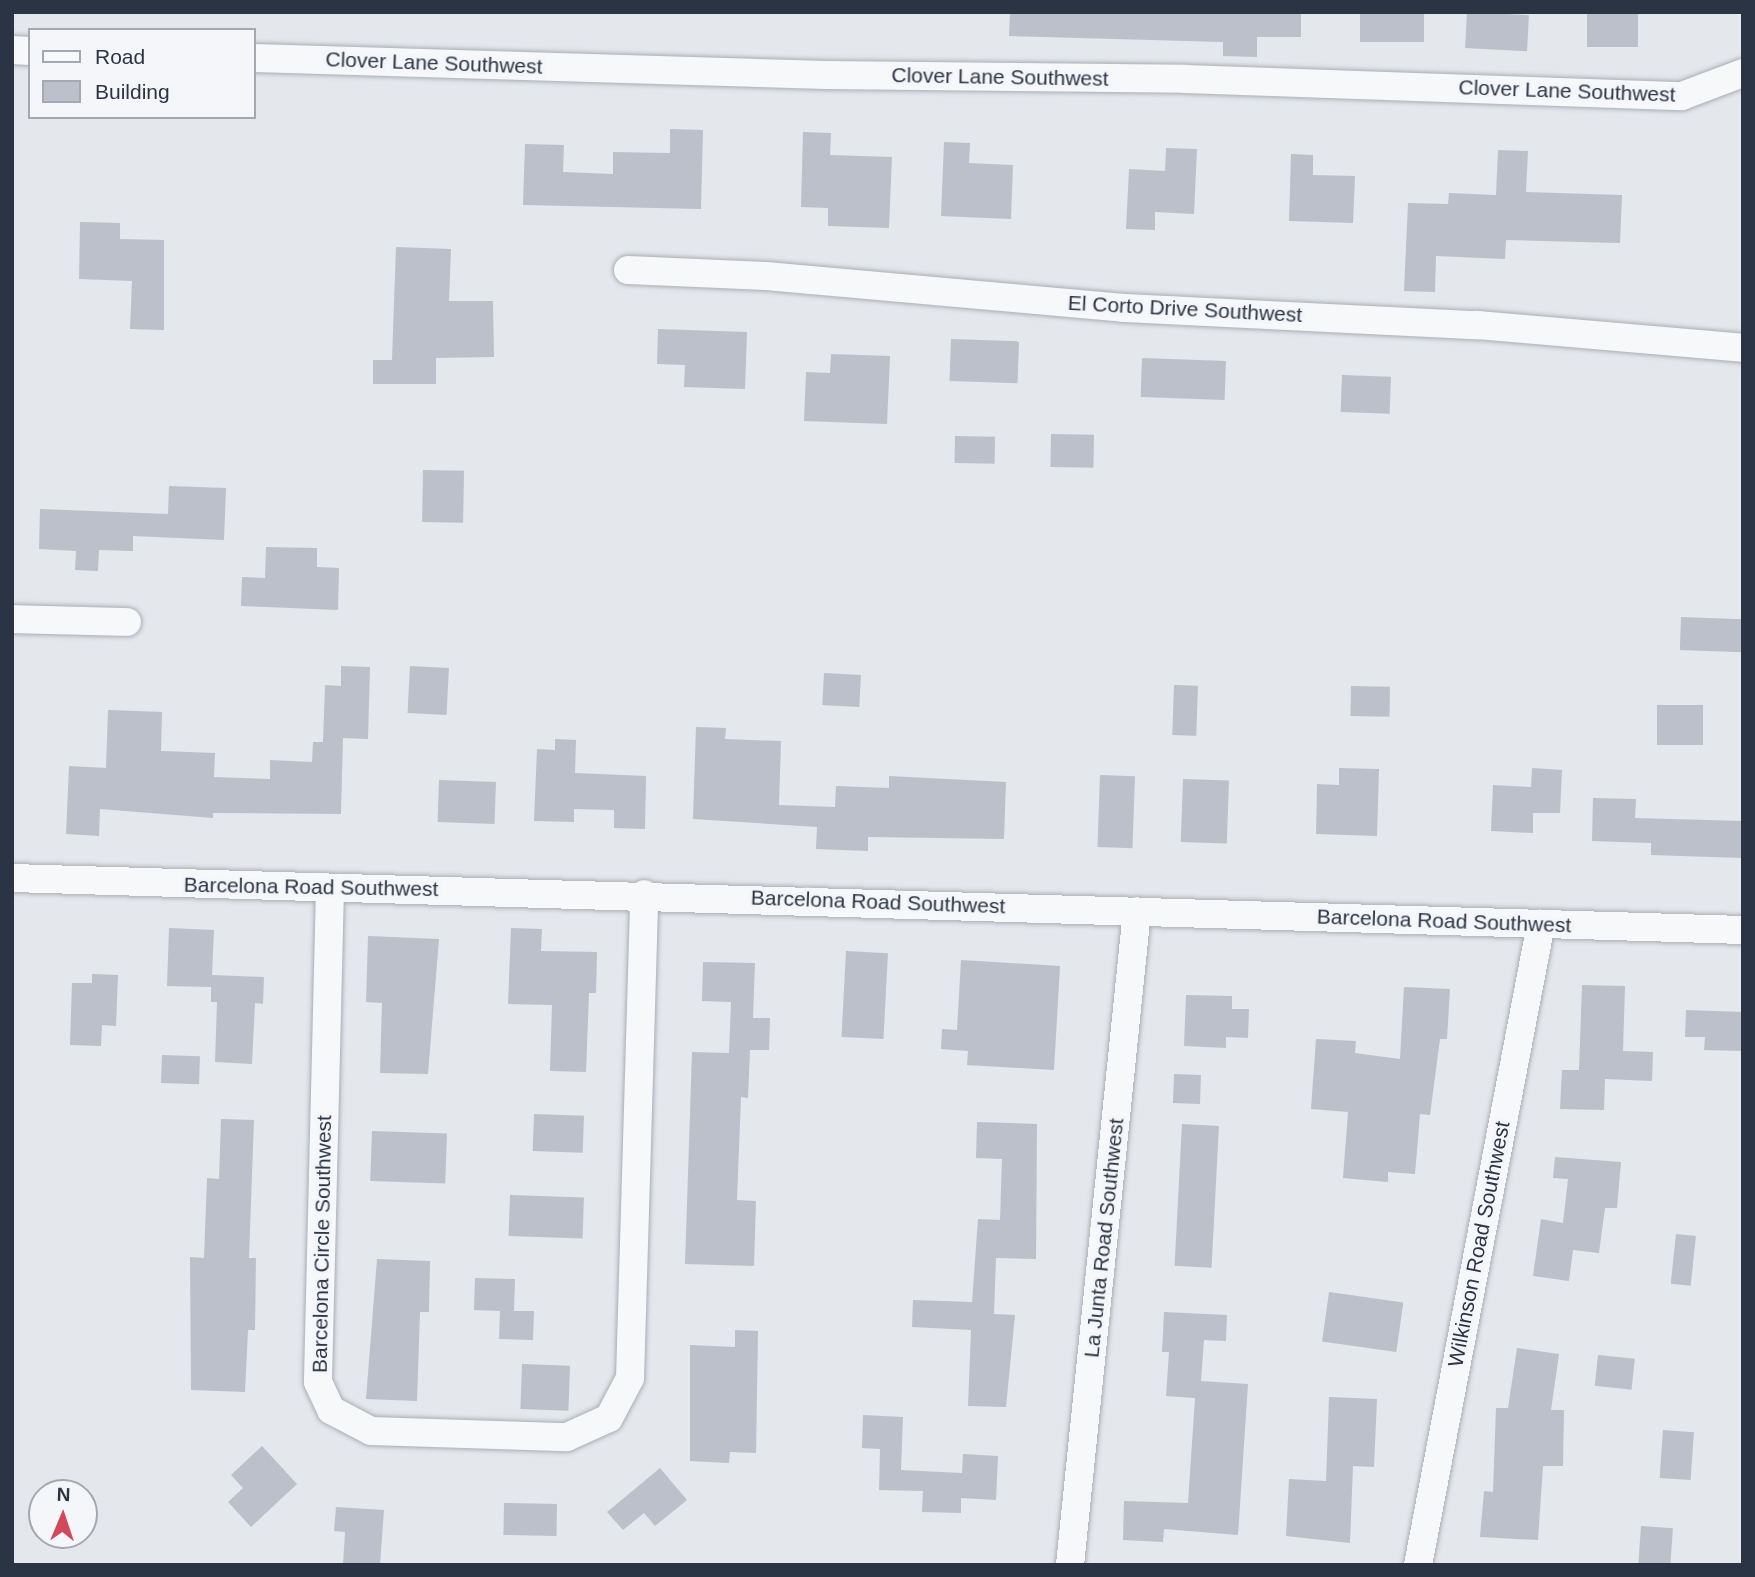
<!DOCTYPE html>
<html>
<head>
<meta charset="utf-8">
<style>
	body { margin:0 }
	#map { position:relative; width:1755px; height:1577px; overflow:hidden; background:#e4e7ec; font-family:Helvetica,sans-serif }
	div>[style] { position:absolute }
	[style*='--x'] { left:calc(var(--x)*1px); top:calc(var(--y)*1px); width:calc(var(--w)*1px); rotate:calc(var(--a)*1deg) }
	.building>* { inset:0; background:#bbc0ca; transform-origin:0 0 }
	.roads { filter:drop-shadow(0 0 2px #a9aeb7) drop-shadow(0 0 2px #a9aeb7) }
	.minor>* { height:28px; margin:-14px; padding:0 14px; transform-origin:14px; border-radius:14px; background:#f7f8fa }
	span { translate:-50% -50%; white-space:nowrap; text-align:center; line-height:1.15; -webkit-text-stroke:7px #f4f6f9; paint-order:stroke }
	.street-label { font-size:21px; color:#2b3445 }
	.frame { position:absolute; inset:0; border:14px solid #2b3445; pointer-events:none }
	.legend { position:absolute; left:28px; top:28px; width:228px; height:91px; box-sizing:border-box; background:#f4f6f9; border:2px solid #a4a8b1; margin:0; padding:9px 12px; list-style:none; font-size:21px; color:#2b3445 }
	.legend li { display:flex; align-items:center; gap:14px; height:35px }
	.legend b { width:35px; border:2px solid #a4a8b1 }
	.north { position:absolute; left:28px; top:1479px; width:70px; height:70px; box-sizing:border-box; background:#f4f6f9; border:2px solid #a4a8b1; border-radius:50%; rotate:2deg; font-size:19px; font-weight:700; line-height:28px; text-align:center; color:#2b3445 }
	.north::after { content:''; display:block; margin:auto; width:24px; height:32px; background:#d1495b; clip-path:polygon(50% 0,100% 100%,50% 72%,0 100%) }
</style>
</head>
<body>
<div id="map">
	<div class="building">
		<i style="clip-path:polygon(1010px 12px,1301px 12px,1301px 37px,1257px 37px,1257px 57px,1223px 56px,1223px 42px,1009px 36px)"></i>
		<i style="left:1360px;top:12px;width:64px;height:30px"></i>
		<i style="left:1467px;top:12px;width:62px;height:36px;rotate:3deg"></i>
		<i style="left:1587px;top:12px;width:51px;height:35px"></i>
		<i style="clip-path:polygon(670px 129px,703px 130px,701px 209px,523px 205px,525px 144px,564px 145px,563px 172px,613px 174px,613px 152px,670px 153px)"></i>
		<i style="clip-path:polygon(803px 132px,831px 133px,830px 155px,892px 157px,889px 228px,828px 226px,828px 208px,801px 207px)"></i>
		<i style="clip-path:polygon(944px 142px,970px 143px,969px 163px,1013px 165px,1011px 219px,941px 216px)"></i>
		<i style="clip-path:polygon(1166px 148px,1197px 149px,1194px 214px,1155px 212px,1155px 230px,1126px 229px,1129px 169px,1165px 171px)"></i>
		<i style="clip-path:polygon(1498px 150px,1528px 151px,1526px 192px,1622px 195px,1620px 243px,1506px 240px,1505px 259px,1436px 256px,1435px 292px,1404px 291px,1408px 203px,1448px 204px,1449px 193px,1496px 195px)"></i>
		<i style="clip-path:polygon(1291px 154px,1313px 155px,1313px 175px,1355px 176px,1353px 223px,1289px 221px)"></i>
		<i style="clip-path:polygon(80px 222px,120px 223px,120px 239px,164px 240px,164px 330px,130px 329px,132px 281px,79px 279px)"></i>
		<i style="clip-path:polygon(396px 247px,451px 249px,449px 301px,493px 301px,494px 357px,436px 358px,436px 384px,373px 384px,373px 360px,392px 360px)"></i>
		<i style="clip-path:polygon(658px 329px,747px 332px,745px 389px,684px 387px,685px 365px,657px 364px)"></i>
		<i style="left:951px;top:339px;width:68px;height:42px;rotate:2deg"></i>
		<i style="clip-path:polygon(831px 354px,890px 356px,887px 424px,804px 421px,806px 372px,830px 373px)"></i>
		<i style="left:1142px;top:358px;width:84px;height:39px;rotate:2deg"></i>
		<i style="left:1342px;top:375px;width:49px;height:37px;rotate:2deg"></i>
		<i style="left:1051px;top:434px;width:43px;height:33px;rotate:1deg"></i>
		<i style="left:955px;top:436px;width:40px;height:27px;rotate:1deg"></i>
		<i style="left:423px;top:470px;width:41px;height:52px;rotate:1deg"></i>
		<i style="clip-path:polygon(169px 486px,226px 488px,224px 540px,133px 536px,133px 551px,99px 550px,98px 571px,75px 570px,76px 551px,39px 549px,40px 509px,168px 514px)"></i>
		<i style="clip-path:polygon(266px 547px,317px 548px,317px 567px,339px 568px,338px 610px,241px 606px,242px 577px,265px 578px)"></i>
		<i style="left:1681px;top:617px;width:62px;height:33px;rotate:2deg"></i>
		<i style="clip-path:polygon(341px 666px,370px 667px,368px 739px,343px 738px,341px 814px,213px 813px,213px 818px,100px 809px,99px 836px,66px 834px,69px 766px,106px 768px,108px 710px,162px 712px,161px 751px,215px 753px,214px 777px,270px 779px,270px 760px,312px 762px,313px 742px,323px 742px,325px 685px,341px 686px)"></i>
		<i style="left:410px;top:666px;width:39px;height:47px;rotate:3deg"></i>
		<i style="left:824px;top:673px;width:37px;height:32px;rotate:3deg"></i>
		<i style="left:1174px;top:685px;width:24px;height:50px;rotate:2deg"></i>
		<i style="left:1351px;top:686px;width:39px;height:30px;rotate:1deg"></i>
		<i style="left:1657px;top:705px;width:46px;height:40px"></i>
		<i style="clip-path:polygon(696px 727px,726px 728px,725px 739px,781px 741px,779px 805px,835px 807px,836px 786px,889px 788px,889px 776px,1006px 782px,1004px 839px,868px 837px,868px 851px,816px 849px,817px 827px,693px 819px)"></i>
		<i style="clip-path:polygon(555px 739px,576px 740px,575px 773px,646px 776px,645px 829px,614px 828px,614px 810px,574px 809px,574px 822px,534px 821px,537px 749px,555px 750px)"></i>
		<i style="clip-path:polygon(1339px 768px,1379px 769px,1377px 836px,1316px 834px,1317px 784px,1339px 785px)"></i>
		<i style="clip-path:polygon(1532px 768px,1562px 770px,1560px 813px,1533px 813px,1533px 833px,1491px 831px,1493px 785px,1531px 787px)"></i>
		<i style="left:1100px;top:775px;width:35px;height:72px;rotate:2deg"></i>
		<i style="left:1183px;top:779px;width:46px;height:63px;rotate:2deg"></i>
		<i style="left:439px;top:780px;width:57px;height:42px;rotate:2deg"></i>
		<i style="clip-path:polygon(1593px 798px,1636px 799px,1635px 818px,1743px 821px,1743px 858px,1651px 855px,1651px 843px,1592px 841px)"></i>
		<i style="clip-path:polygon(169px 928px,214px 930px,212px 975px,264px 977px,263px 1004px,255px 1003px,252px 1064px,215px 1062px,217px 1002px,211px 1002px,211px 987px,167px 986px)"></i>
		<i style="clip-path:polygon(511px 928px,542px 929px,541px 951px,597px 952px,596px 993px,589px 993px,586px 1072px,550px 1071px,552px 1005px,508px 1004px)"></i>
		<i style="clip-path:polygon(368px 936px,439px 939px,428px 1074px,380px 1073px,382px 1003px,366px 1002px)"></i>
		<i style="left:846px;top:951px;width:42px;height:86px;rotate:3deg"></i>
		<i style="clip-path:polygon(961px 960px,1060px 966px,1054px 1070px,967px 1065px,968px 1051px,941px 1049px,942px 1029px,957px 1030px)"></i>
		<i style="clip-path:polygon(703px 962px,755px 963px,753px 1018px,770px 1018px,769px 1050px,750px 1050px,748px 1098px,741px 1097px,737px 1200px,756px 1201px,754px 1266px,685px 1264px,692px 1052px,729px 1053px,731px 1002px,702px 1001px)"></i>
		<i style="clip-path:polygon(92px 974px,118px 975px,116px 1026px,102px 1025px,101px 1046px,70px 1045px,72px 983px,92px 983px)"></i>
		<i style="clip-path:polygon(1582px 985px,1625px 986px,1623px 1051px,1653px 1052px,1652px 1081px,1605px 1079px,1604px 1110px,1560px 1109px,1562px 1070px,1579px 1070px)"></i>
		<i style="clip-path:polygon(1404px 987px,1450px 989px,1447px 1039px,1440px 1039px,1430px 1115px,1420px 1114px,1415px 1174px,1388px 1172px,1388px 1182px,1343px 1178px,1348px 1112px,1311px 1109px,1316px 1039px,1356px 1041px,1355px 1053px,1400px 1059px)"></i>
		<i style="clip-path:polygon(1186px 995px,1232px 996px,1232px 1009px,1249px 1009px,1248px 1038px,1226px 1037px,1226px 1048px,1184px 1046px)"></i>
		<i style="clip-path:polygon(1686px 1010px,1743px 1012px,1743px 1051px,1704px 1050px,1705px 1037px,1685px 1037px)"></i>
		<i style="left:162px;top:1055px;width:38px;height:28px;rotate:2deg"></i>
		<i style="left:1174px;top:1074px;width:27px;height:29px;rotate:2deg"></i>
		<i style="left:534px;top:1114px;width:50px;height:37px;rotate:2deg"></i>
		<i style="clip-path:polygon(221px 1119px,254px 1120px,249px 1258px,256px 1258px,255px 1330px,248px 1330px,245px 1392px,191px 1390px,190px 1257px,204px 1258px,207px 1178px,219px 1179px)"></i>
		<i style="clip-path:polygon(977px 1122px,1037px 1124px,1036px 1259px,996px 1258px,994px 1314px,1015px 1315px,1006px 1407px,968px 1406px,971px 1330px,912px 1327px,913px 1300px,972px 1302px,978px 1219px,1000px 1220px,1002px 1159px,976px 1158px)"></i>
		<i style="left:1182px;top:1124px;width:37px;height:142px;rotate:3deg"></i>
		<i style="left:372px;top:1131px;width:75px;height:50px;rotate:2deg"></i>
		<i style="clip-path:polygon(1555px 1157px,1621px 1162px,1617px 1208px,1605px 1208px,1599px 1253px,1573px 1250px,1569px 1281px,1533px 1276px,1541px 1219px,1563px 1223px,1568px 1179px,1553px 1178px)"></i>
		<i style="left:510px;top:1195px;width:74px;height:41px;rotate:2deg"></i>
		<i style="left:1676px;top:1234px;width:20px;height:50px;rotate:6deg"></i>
		<i style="clip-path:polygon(377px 1259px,430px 1261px,429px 1312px,420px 1312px,417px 1401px,366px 1399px)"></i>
		<i style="clip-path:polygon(475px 1278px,515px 1279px,514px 1311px,534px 1311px,533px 1340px,499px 1339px,500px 1311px,474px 1310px)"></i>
		<i style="left:1329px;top:1292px;width:75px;height:50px;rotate:8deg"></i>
		<i style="clip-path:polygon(1164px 1312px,1227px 1315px,1226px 1341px,1204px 1340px,1201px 1381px,1248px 1384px,1238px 1535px,1164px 1529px,1163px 1542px,1123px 1540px,1124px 1501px,1188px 1503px,1195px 1398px,1166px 1396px,1169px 1352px,1162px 1352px)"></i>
		<i style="clip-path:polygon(735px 1330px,758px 1331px,756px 1453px,730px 1452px,729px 1463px,690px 1461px,690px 1345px,735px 1347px)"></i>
		<i style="clip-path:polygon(1517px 1348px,1559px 1354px,1551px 1410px,1564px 1410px,1563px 1466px,1543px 1466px,1538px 1540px,1480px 1537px,1484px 1491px,1493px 1492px,1496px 1408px,1508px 1408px)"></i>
		<i style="left:1598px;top:1355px;width:37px;height:31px;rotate:6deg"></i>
		<i style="left:522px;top:1364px;width:48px;height:45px;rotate:2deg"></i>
		<i style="clip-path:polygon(1329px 1397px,1377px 1399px,1374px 1467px,1353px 1466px,1350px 1543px,1286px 1536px,1289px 1479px,1326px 1481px)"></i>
		<i style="clip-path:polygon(863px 1415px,903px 1417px,901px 1470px,962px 1473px,963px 1454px,998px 1456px,996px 1500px,961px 1498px,961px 1513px,922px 1512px,923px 1491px,879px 1490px,880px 1449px,862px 1448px)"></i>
		<i style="left:1663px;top:1430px;width:31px;height:48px;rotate:4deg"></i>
		<i style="clip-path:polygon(262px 1446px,297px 1484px,251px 1527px,228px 1502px,243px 1488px,231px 1475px)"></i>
		<i style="clip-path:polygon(660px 1468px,687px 1500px,655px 1526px,644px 1513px,623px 1530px,607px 1512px)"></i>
		<i style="left:504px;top:1503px;width:53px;height:32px;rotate:1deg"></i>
		<i style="clip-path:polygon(336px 1507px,384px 1510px,380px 1565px,343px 1565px,345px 1532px,334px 1531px)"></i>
		<i style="left:1641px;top:1526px;width:32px;height:38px;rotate:4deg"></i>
	</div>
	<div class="roads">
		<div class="minor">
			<i style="--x:12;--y:50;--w:18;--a:3"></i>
			<i style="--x:254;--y:58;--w:572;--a:1.7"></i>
			<i style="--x:826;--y:75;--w:359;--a:0.6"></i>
			<i style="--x:1185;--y:79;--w:497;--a:2"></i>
			<i style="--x:1682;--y:96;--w:65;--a:-20.7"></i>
			<i style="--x:628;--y:270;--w:138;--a:2.5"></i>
			<i style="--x:766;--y:276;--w:359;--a:5.1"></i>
			<i style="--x:1124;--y:308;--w:353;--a:2.8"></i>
			<i style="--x:1477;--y:325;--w:267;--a:4.9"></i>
			<i style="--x:12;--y:619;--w:115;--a:1.5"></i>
			<i style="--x:12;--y:878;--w:1732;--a:1.72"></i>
			<i style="--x:330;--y:888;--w:494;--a:91.4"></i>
			<i style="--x:318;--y:1382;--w:31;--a:65"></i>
			<i style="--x:331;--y:1410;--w:45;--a:27.7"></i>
			<i style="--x:371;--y:1431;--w:196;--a:1.8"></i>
			<i style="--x:567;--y:1437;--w:46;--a:-24.3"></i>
			<i style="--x:609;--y:1418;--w:45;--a:-62.3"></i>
			<i style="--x:630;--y:1378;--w:484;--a:-88.3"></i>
			<i style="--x:1070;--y:1565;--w:657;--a:-84.15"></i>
			<i style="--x:1418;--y:1565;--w:653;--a:-79.14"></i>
		</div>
	</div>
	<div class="street-label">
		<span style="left:434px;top:63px;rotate:2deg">Clover Lane Southwest</span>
		<span style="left:1000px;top:77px;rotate:1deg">Clover Lane Southwest</span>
		<span style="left:1567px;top:91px;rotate:2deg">Clover Lane Southwest</span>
		<span style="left:1185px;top:309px;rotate:3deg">El Corto Drive Southwest</span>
		<span style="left:311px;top:887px;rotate:1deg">Barcelona Road Southwest</span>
		<span style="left:878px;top:902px;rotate:2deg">Barcelona Road Southwest</span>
		<span style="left:1444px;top:921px;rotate:2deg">Barcelona Road Southwest</span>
		<span style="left:1104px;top:1238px;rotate:-84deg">La Junta Road Southwest</span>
		<span style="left:322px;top:1244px;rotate:-89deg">Barcelona Circle Southwest</span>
		<span style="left:1479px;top:1244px;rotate:-79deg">Wilkinson Road Southwest</span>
	</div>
	<div class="frame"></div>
	<ul class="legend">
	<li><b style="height:9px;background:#f7f8fa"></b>Road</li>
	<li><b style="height:19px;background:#bbc0ca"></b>Building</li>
	</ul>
	<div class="north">N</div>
</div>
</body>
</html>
